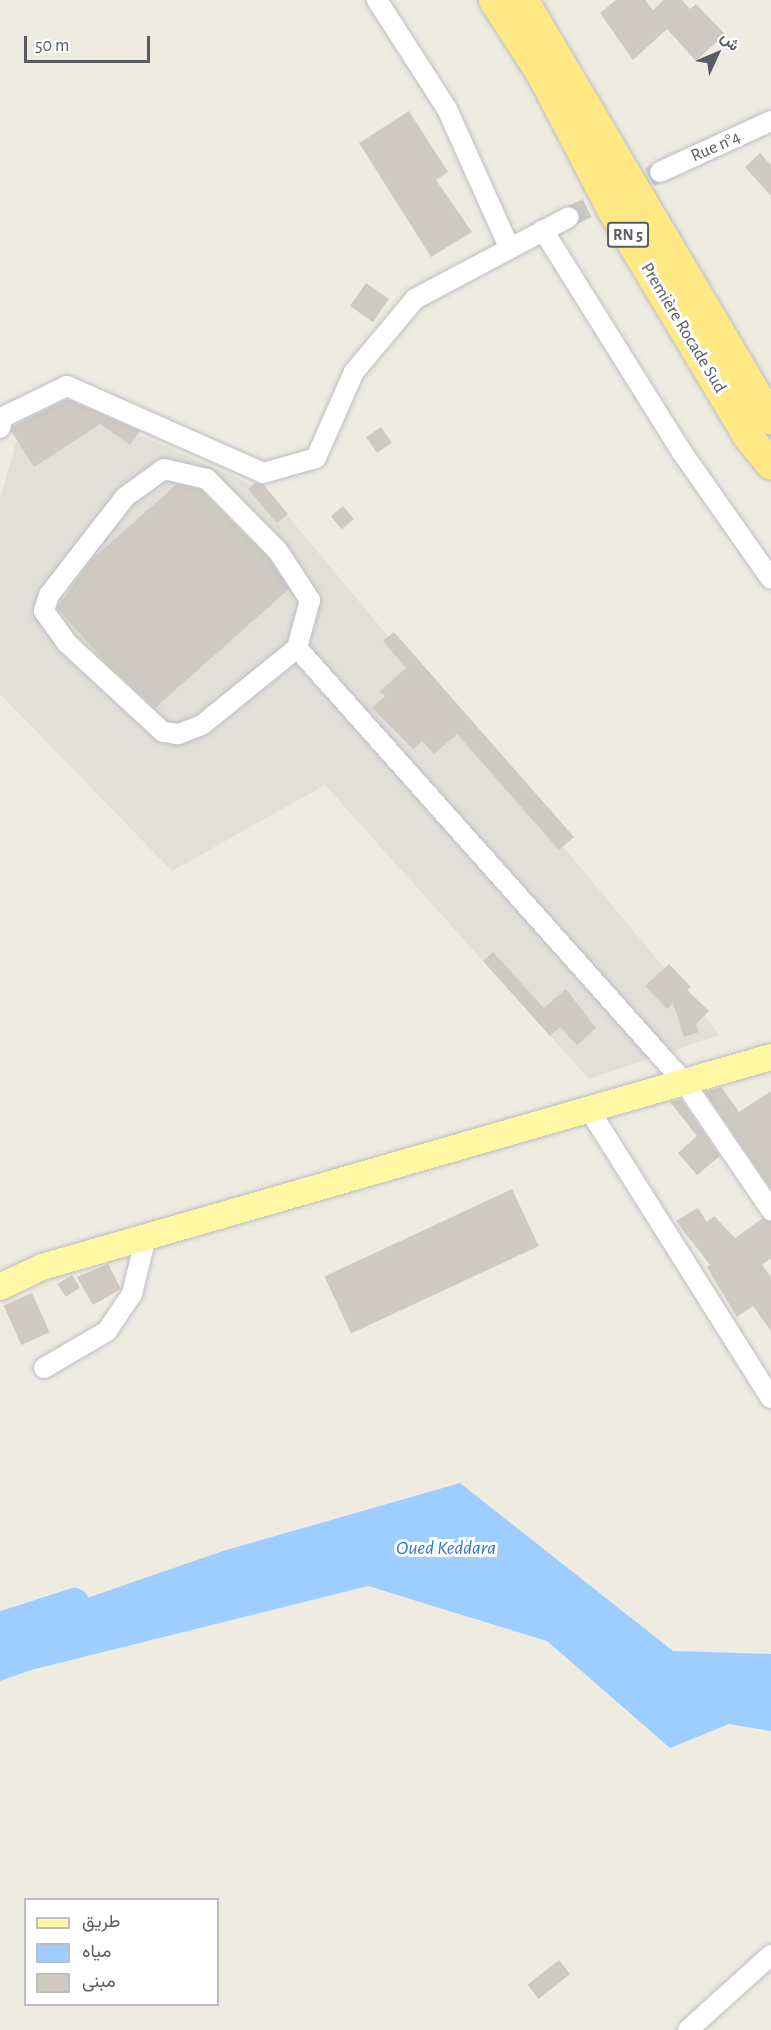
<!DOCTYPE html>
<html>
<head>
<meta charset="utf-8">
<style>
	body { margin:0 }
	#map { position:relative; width:771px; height:2030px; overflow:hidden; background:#eeece0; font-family:"Alegreya Sans",Vazirmatn,sans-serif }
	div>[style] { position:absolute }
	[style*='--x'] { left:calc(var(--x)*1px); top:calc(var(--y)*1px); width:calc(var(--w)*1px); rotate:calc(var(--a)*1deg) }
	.industrial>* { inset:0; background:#e1dfd8 }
	.water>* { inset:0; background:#9eceff }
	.river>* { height:30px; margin:-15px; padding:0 15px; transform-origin:15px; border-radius:15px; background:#9eceff }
	.building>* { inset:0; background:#cecac1; transform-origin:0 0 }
	.minor-tunnel>* { height:20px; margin-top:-10px; transform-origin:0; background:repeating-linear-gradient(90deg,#c9c8c1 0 20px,transparent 0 30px) }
	.roads { filter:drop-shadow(0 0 2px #bbbdc3) drop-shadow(0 0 2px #bbbdc3) }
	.minor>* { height:20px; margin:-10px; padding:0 10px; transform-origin:10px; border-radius:10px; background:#fff }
	.major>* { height:26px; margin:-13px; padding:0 13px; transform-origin:13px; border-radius:13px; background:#fff7a3 }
	.highway>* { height:30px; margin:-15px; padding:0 15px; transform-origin:15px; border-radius:15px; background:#ffe985 }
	span { translate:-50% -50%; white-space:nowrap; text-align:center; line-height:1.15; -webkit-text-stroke:6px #fff; paint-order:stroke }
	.shield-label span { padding:2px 4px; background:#fff; border:2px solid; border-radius:4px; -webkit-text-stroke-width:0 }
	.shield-label { font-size:16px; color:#595c63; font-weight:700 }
	.street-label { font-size:18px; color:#595c63 }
	.water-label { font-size:20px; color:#3575ce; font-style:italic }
	.legend { position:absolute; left:24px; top:1898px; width:195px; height:108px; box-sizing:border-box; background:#fff; border:2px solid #bdbec1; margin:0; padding:8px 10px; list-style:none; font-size:18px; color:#595c63 }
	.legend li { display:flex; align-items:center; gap:12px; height:30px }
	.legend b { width:30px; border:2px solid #bdbec1 }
	.north { position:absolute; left:687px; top:24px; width:60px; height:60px; -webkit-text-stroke:4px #fff; paint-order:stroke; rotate:46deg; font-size:16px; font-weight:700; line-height:24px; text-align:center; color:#595c63 }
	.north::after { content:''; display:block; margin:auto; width:21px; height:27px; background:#595c63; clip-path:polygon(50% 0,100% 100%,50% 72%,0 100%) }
	.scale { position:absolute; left:24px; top:36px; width:126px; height:27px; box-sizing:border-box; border:3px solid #595c63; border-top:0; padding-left:8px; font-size:18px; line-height:21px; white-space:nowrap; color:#595c63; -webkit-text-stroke:4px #fff; paint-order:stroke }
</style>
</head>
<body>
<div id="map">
	<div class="industrial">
		<i style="clip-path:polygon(76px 407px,268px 492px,720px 1035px,589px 1079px,325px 785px,172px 871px,0 694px,0 500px,16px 442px)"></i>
	</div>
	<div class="water">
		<i style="clip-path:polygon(460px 1483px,673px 1651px,771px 1654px,771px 1731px,729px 1724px,670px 1748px,547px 1641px,368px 1586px,31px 1670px,0 1681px,0 1628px,223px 1551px)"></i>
	</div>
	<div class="river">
		<i style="--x:0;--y:1627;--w:78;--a:-18"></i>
	</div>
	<div class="building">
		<i style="clip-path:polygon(616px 0,645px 0,653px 10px,664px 0,682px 0,690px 9px,696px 4px,725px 34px,696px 61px,667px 29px,633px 60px,600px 13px)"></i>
		<i style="clip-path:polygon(409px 111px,448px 172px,436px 180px,472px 232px,431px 257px,359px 143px)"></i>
		<i style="clip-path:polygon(760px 153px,771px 165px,771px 196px,745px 167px)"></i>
		<i style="left:366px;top:283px;width:28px;height:28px;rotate:35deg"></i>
		<i style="clip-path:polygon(67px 399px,140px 431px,130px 445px,100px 424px,34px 467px,11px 431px,13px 426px)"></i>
		<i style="left:381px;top:427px;width:19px;height:18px;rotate:55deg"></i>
		<i style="clip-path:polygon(255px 483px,263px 484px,288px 514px,277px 523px,248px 489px)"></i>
		<i style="clip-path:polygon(177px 484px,201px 490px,269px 559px,289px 589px,155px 708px,105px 662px,57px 608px,91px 560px)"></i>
		<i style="left:343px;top:506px;width:17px;height:16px;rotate:50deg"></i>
		<i style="clip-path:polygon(394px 632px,574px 837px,559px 850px,457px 734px,434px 754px,422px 741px,413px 749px,372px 708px,385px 696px,380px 691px,406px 668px,383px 641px)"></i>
		<i style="clip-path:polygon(493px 952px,544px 1008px,566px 989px,596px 1028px,577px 1045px,560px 1027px,550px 1036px,483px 961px)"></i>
		<i style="clip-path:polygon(669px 964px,691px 987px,687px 990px,709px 1011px,696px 1024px,699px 1032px,684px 1037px,673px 1003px,667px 1009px,645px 986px)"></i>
		<i style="clip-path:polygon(721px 1087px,739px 1112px,771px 1091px,771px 1189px,705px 1092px)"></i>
		<i style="clip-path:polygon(681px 1099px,720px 1156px,697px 1175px,678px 1153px,697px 1136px,670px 1102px)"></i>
		<i style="left:512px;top:1189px;width:63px;height:207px;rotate:65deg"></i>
		<i style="clip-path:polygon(698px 1208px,707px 1222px,714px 1216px,735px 1238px,763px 1218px,771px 1222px,771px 1258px,762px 1265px,771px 1277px,771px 1331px,753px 1306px,737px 1317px,707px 1267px,710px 1265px,676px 1221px)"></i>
		<i style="clip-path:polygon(108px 1264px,121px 1289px,93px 1305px,77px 1277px)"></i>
		<i style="left:72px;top:1275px;width:15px;height:17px;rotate:58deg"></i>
		<i style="left:32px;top:1293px;width:43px;height:31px;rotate:66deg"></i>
		<i style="left:559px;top:1960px;width:18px;height:40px;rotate:52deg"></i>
	</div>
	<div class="minor-tunnel">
		<i style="--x:569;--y:217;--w:102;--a:-26.3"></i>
	</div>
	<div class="roads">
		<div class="minor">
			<i style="--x:377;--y:0;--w:130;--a:57.3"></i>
			<i style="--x:447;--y:109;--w:151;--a:65.8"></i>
			<i style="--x:660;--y:172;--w:122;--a:-24.7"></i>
			<i style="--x:543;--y:230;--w:261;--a:58"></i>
			<i style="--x:681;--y:451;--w:156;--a:54.9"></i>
			<i style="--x:0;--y:428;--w:11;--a:-75"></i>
			<i style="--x:3;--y:417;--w:71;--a:-25.8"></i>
			<i style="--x:67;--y:386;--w:214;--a:23.9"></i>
			<i style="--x:263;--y:473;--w:55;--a:-15.8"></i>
			<i style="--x:316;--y:458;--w:94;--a:-66.2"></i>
			<i style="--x:354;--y:372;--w:95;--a:-50.1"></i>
			<i style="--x:415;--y:299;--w:174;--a:-28"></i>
			<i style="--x:164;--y:469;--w:44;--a:13.1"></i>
			<i style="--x:207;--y:479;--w:101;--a:45.4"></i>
			<i style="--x:278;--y:551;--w:59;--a:56.9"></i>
			<i style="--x:310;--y:600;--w:50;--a:105.2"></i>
			<i style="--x:297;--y:648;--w:122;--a:141"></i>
			<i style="--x:202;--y:725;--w:26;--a:159"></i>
			<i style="--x:178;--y:734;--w:15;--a:-172"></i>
			<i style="--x:163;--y:732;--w:131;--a:-137.2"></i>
			<i style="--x:67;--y:643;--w:39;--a:-126"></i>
			<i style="--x:44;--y:611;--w:17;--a:-73"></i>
			<i style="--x:49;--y:595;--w:124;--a:-52.2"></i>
			<i style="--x:125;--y:497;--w:48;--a:-35.7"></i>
			<i style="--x:297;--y:648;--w:581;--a:48.28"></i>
			<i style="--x:684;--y:1082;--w:155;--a:55.8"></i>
			<i style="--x:590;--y:1111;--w:339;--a:57.8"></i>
			<i style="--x:44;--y:1368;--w:73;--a:-30.4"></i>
			<i style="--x:107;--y:1331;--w:45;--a:-56"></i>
			<i style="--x:132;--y:1294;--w:59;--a:-76.2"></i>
			<i style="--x:688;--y:2030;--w:112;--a:-42.1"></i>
		</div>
		<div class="major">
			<i style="--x:0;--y:1287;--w:47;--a:-25.5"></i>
			<i style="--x:42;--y:1267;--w:759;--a:-16.07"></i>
		</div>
		<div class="highway">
			<i style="--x:494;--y:0;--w:87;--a:57.2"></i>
			<i style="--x:541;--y:73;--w:153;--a:62.4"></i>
			<i style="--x:612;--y:209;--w:263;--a:59.1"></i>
			<i style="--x:747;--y:435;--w:38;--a:51"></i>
			<i style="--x:523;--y:0;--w:487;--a:59.4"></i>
		</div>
	</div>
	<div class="shield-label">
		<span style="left:628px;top:235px">RN 5</span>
	</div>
	<div class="street-label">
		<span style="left:716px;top:147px;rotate:-24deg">Rue n°4</span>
		<span style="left:683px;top:328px;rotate:59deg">Première Rocade Sud</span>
	</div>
	<div class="water-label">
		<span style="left:446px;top:1548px">Oued Keddara</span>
	</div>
	<ul class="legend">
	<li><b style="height:8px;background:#fff7a3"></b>طريق</li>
	<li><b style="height:16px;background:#9eceff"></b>مياه</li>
	<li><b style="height:16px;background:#cecac1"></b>مبنى</li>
	</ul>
	<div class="north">ش</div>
	<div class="scale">50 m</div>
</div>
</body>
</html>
